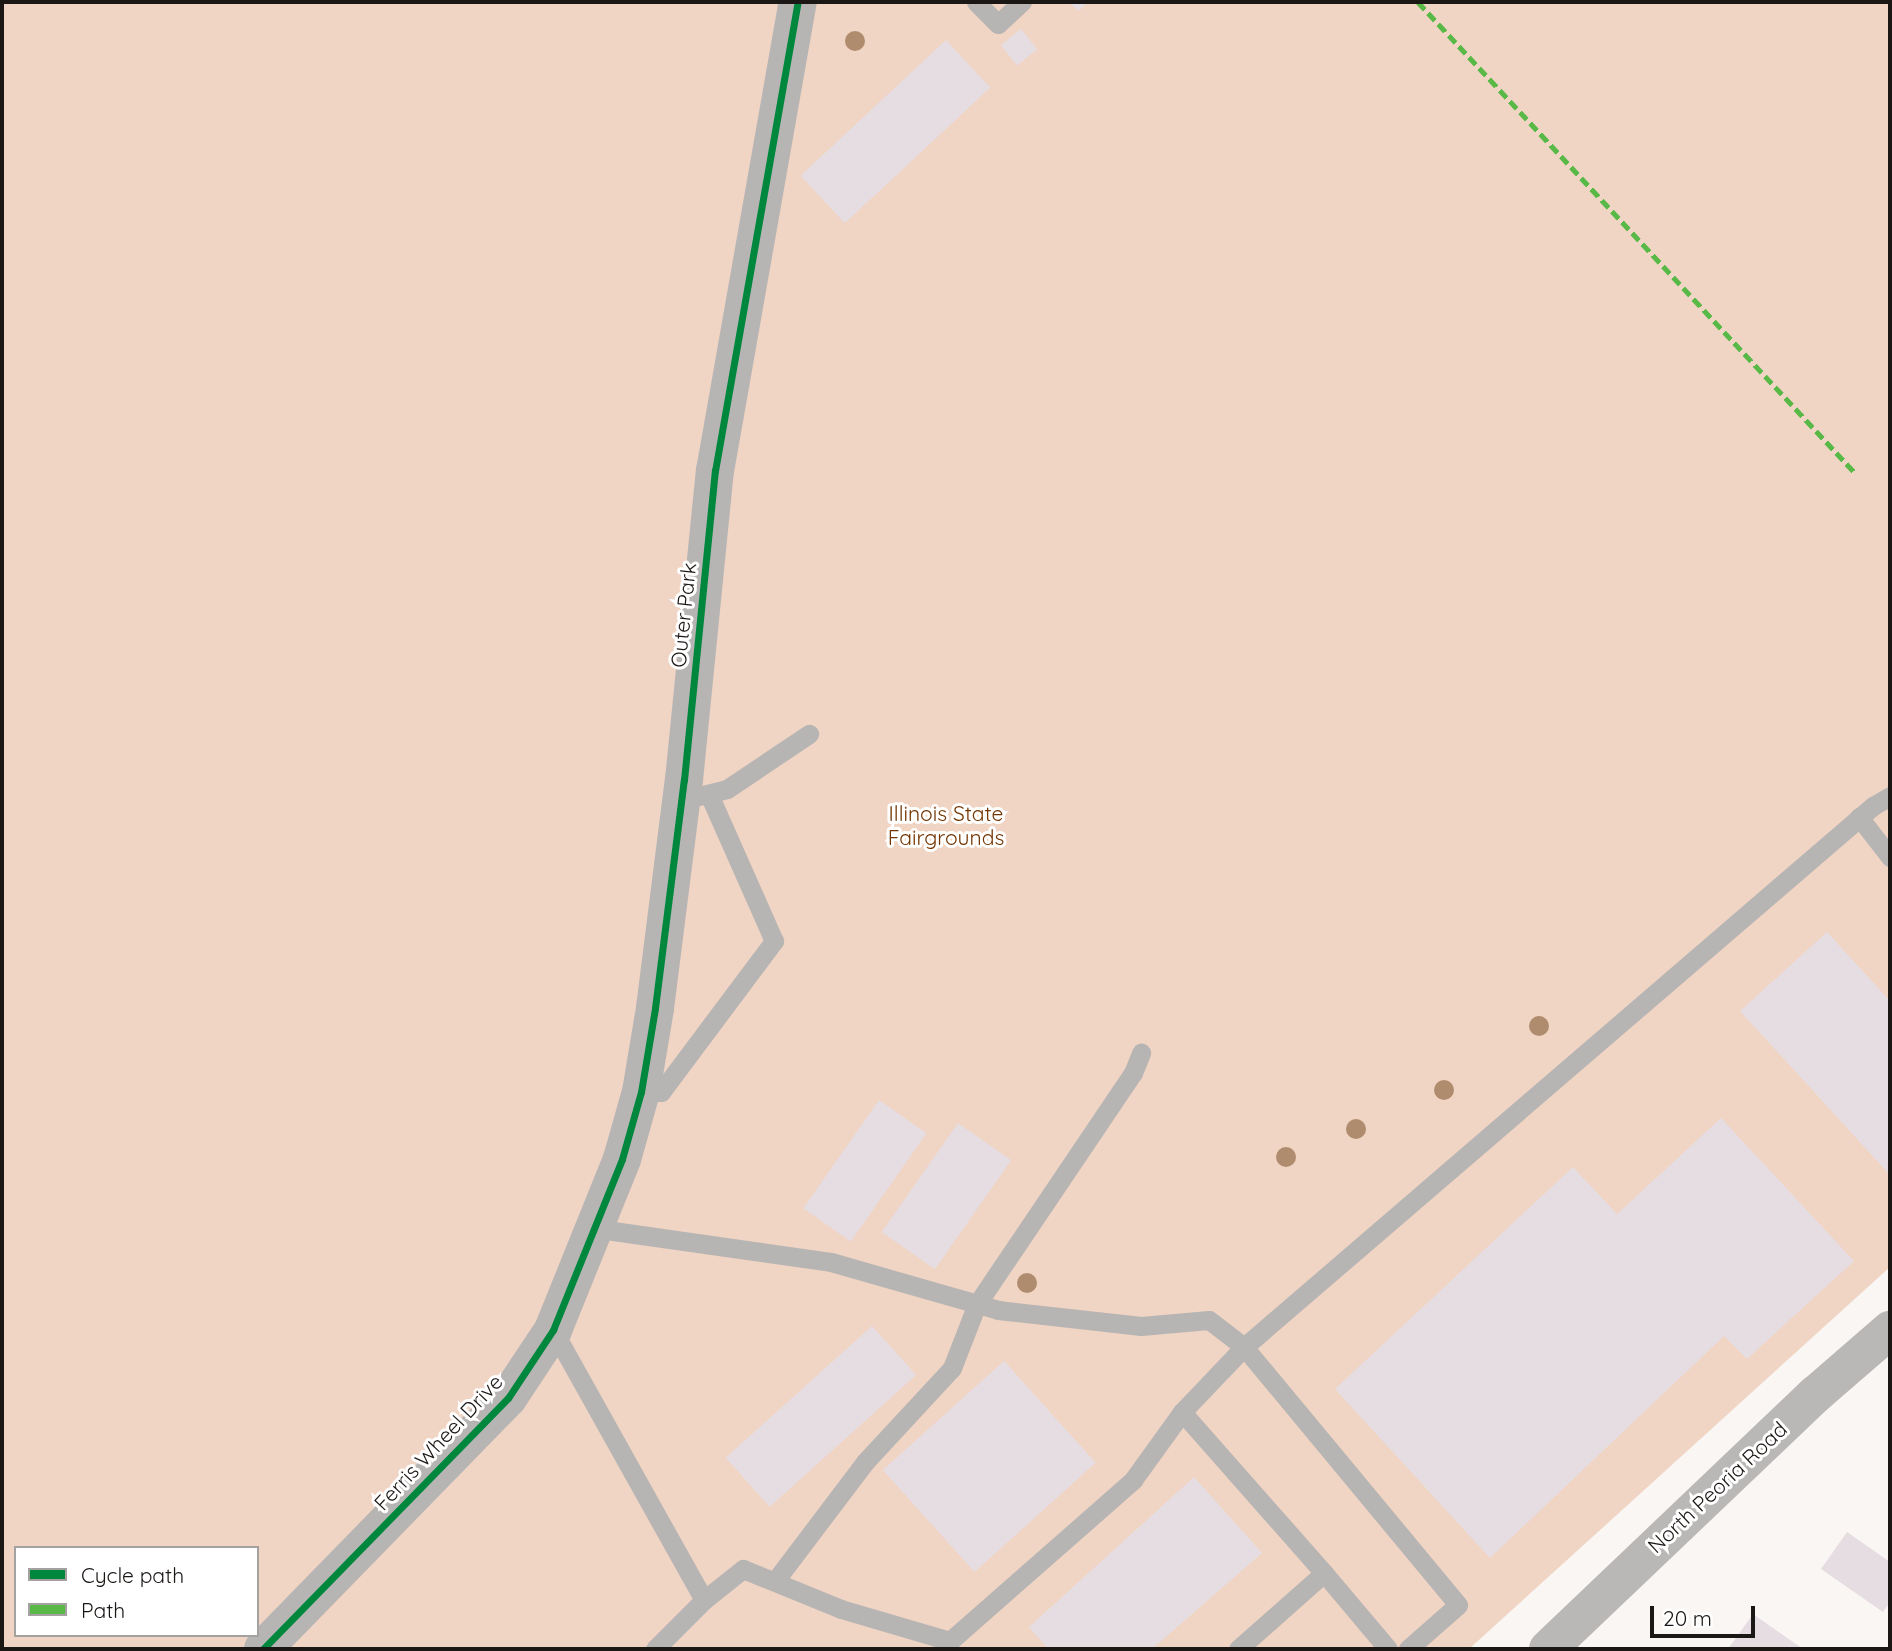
<!DOCTYPE html>
<html>
<head>
<meta charset="utf-8">
<style>
	body { margin:0 }
	#map { position:relative; width:1892px; height:1651px; overflow:hidden; background:#faf6f3; font-family:Quicksand,sans-serif }
	div>[style] { position:absolute }
	[style*='--x'] { left:calc(var(--x)*1px); top:calc(var(--y)*1px); width:calc(var(--w)*1px); rotate:calc(var(--a)*1deg) }
	.green>* { inset:0; background:#f0d4c4 }
	.building>* { inset:0; background:#e6dde2; transform-origin:0 0 }
	.service>* { height:19px; margin:-9.5px; padding:0 9.5px; transform-origin:9.5px; border-radius:9.5px; background:#b7b5b4 }
	.minor>* { height:38px; margin:-19px; padding:0 19px; transform-origin:19px; border-radius:19px; background:#b7b5b4 }
	.primary>* { height:38px; margin:-19px; padding:0 19px; transform-origin:19px; border-radius:19px; background:#bab7b7 }
	.quiet>* { height:5px; margin-top:-2.5px; transform-origin:0; background:repeating-linear-gradient(90deg,#58b947 0 10px,transparent 0 15px) }
	.cycleway>* { height:7px; margin:-3.5px; padding:0 3.5px; transform-origin:3.5px; border-radius:3.5px; background:#00873e }
	.trees>* { width:20px; height:20px; margin:-10px; border-radius:50%; background:#b08c6e }
	span { translate:-50% -50%; white-space:nowrap; text-align:center; line-height:1.15; -webkit-text-stroke:6px #fff; paint-order:stroke }
	.street-label { font-size:21px; color:#1b1715 }
	.park-label { font-size:21px; color:#733501 }
	.frame { position:absolute; inset:0; border:4px solid #1b1715; pointer-events:none }
	.legend { position:absolute; left:14px; top:1546px; width:245px; height:91px; box-sizing:border-box; background:#fff; border:2px solid #a4a2a1; margin:0; padding:9px 12px; list-style:none; font-size:21px; color:#1b1715 }
	.legend li { display:flex; align-items:center; gap:14px; height:35px }
	.legend b { width:35px; border:2px solid #a4a2a1 }
	.scale { position:absolute; left:1650px; top:1606px; width:105px; height:32px; box-sizing:border-box; border:4px solid #1b1715; border-top:0; padding-left:9px; font-size:21px; line-height:24px; white-space:nowrap; color:#1b1715; -webkit-text-stroke:5px #fff; paint-order:stroke }
</style>
</head>
<body>
<div id="map">
	<div class="green">
		<i style="clip-path:polygon(evenodd,2px 2px,1890px 2px,1890px 1267px,1469px 1649px,2px 1649px,2px 2px,16px 1548px,257px 1548px,257px 1635px,16px 1635px,16px 1548px)"></i>
	</div>
	<div class="building">
		<i style="clip-path:polygon(1068px 2px,1087px 2px,1079px 11px)"></i>
		<i style="left:1021px;top:29px;width:26px;height:26px;rotate:51deg"></i>
		<i style="left:946px;top:40px;width:65px;height:199px;rotate:47deg"></i>
		<i style="clip-path:polygon(1827px 932px,1890px 1001px,1890px 1175px,1740px 1011px)"></i>
		<i style="left:879px;top:1100px;width:58px;height:132px;rotate:35deg"></i>
		<i style="clip-path:polygon(1721px 1118px,1854px 1261px,1747px 1359px,1724px 1336px,1490px 1558px,1335px 1389px,1573px 1167px,1617px 1214px)"></i>
		<i style="left:958px;top:1123px;width:65px;height:133px;rotate:35deg"></i>
		<i style="left:872px;top:1326px;width:66px;height:197px;rotate:48deg"></i>
		<i style="left:1004px;top:1361px;width:137px;height:163px;rotate:48deg"></i>
		<i style="clip-path:polygon(1194px 1477px,1262px 1553px,1152px 1649px,1048px 1649px,1029px 1627px)"></i>
		<i style="clip-path:polygon(1847px 1532px,1890px 1562px,1890px 1602px,1883px 1612px,1821px 1569px)"></i>
		<i style="clip-path:polygon(1753px 1614px,1803px 1649px,1728px 1649px)"></i>
	</div>
	<div class="service">
		<i style="--x:976;--y:2;--w:31;--a:45"></i>
		<i style="--x:998;--y:24;--w:33;--a:-43"></i>
		<i style="--x:699;--y:796;--w:29;--a:-14"></i>
		<i style="--x:727;--y:789;--w:99;--a:-33.9"></i>
		<i style="--x:1859;--y:817;--w:51;--a:52.2"></i>
		<i style="--x:641;--y:1092;--w:20;--a:0"></i>
		<i style="--x:661;--y:1092;--w:189;--a:-53.2"></i>
		<i style="--x:774;--y:941;--w:161;--a:-113.9"></i>
		<i style="--x:592;--y:1228;--w:241;--a:8.1"></i>
		<i style="--x:831;--y:1262;--w:174;--a:16"></i>
		<i style="--x:998;--y:1310;--w:144;--a:6.4"></i>
		<i style="--x:1141;--y:1326;--w:68;--a:-5"></i>
		<i style="--x:1209;--y:1320;--w:44;--a:37.6"></i>
		<i style="--x:1244;--y:1347;--w:335;--a:50.3"></i>
		<i style="--x:1458;--y:1605;--w:67;--a:138.7"></i>
		<i style="--x:553;--y:1330;--w:309;--a:60.8"></i>
		<i style="--x:704;--y:1600;--w:69;--a:135"></i>
		<i style="--x:1182;--y:1412;--w:215;--a:48.6"></i>
		<i style="--x:1324;--y:1573;--w:115;--a:138.5"></i>
		<i style="--x:1324;--y:1573;--w:99;--a:49.9"></i>
		<i style="--x:775;--y:1581;--w:149;--a:-52.9"></i>
		<i style="--x:865;--y:1462;--w:128;--a:-47.2"></i>
		<i style="--x:952;--y:1368;--w:69;--a:-68.7"></i>
		<i style="--x:977;--y:1304;--w:279;--a:-56"></i>
		<i style="--x:1133;--y:1073;--w:22;--a:-68"></i>
		<i style="--x:704;--y:1600;--w:50;--a:-38.5"></i>
		<i style="--x:743;--y:1569;--w:106;--a:22.2"></i>
		<i style="--x:841;--y:1609;--w:114;--a:16.4"></i>
		<i style="--x:950;--y:1641;--w:9;--a:122"></i>
		<i style="--x:950;--y:1641;--w:244;--a:-41.3"></i>
		<i style="--x:1133;--y:1480;--w:84;--a:-54.2"></i>
		<i style="--x:1182;--y:1412;--w:90;--a:-46.4"></i>
		<i style="--x:1244;--y:1347;--w:830;--a:-40.7"></i>
		<i style="--x:1873;--y:806;--w:20;--a:-30"></i>
	</div>
	<div class="minor">
		<i style="--x:263;--y:1649;--w:351;--a:-45.7"></i>
		<i style="--x:508;--y:1398;--w:82;--a:-56.5"></i>
		<i style="--x:553;--y:1330;--w:184;--a:-68"></i>
		<i style="--x:622;--y:1159;--w:70;--a:-74.2"></i>
		<i style="--x:641;--y:1092;--w:85;--a:-80.5"></i>
		<i style="--x:655;--y:1008;--w:230;--a:-82.8"></i>
		<i style="--x:684;--y:780;--w:311;--a:-84.3"></i>
		<i style="--x:715;--y:471;--w:476;--a:-80"></i>
	</div>
	<div class="primary">
		<i style="--x:1548;--y:1649;--w:370;--a:-43.6"></i>
		<i style="--x:1816;--y:1394;--w:98;--a:-40.9"></i>
	</div>
	<div class="quiet">
		<i style="--x:1418;--y:2;--w:644;--a:47.14"></i>
	</div>
	<div class="cycleway">
		<i style="--x:263;--y:1649;--w:351;--a:-45.7"></i>
		<i style="--x:508;--y:1398;--w:82;--a:-56.5"></i>
		<i style="--x:553;--y:1330;--w:184;--a:-68"></i>
		<i style="--x:622;--y:1159;--w:70;--a:-74.2"></i>
		<i style="--x:641;--y:1092;--w:85;--a:-80.5"></i>
		<i style="--x:655;--y:1008;--w:230;--a:-82.8"></i>
		<i style="--x:684;--y:780;--w:311;--a:-84.3"></i>
		<i style="--x:715;--y:471;--w:476;--a:-80"></i>
	</div>
	<div class="trees">
		<i style="left:855px;top:41px"></i>
		<i style="left:1539px;top:1026px"></i>
		<i style="left:1444px;top:1090px"></i>
		<i style="left:1356px;top:1129px"></i>
		<i style="left:1286px;top:1157px"></i>
		<i style="left:1027px;top:1283px"></i>
	</div>
	<div class="street-label">
		<span style="left:683px;top:615px;rotate:-84deg">Outer Park</span>
		<span style="left:438px;top:1442px;rotate:-47deg">Ferris Wheel Drive</span>
		<span style="left:1717px;top:1487px;rotate:-43deg">North Peoria Road</span>
	</div>
	<div class="park-label">
		<span style="left:946px;top:825px">Illinois State<br>Fairgrounds</span>
	</div>
	<div class="frame"></div>
	<ul class="legend">
	<li><b style="height:9px;background:#00873e"></b>Cycle path</li>
	<li><b style="height:9px;background:#58b947"></b>Path</li>
	</ul>
	<div class="scale">20 m</div>
</div>
</body>
</html>
